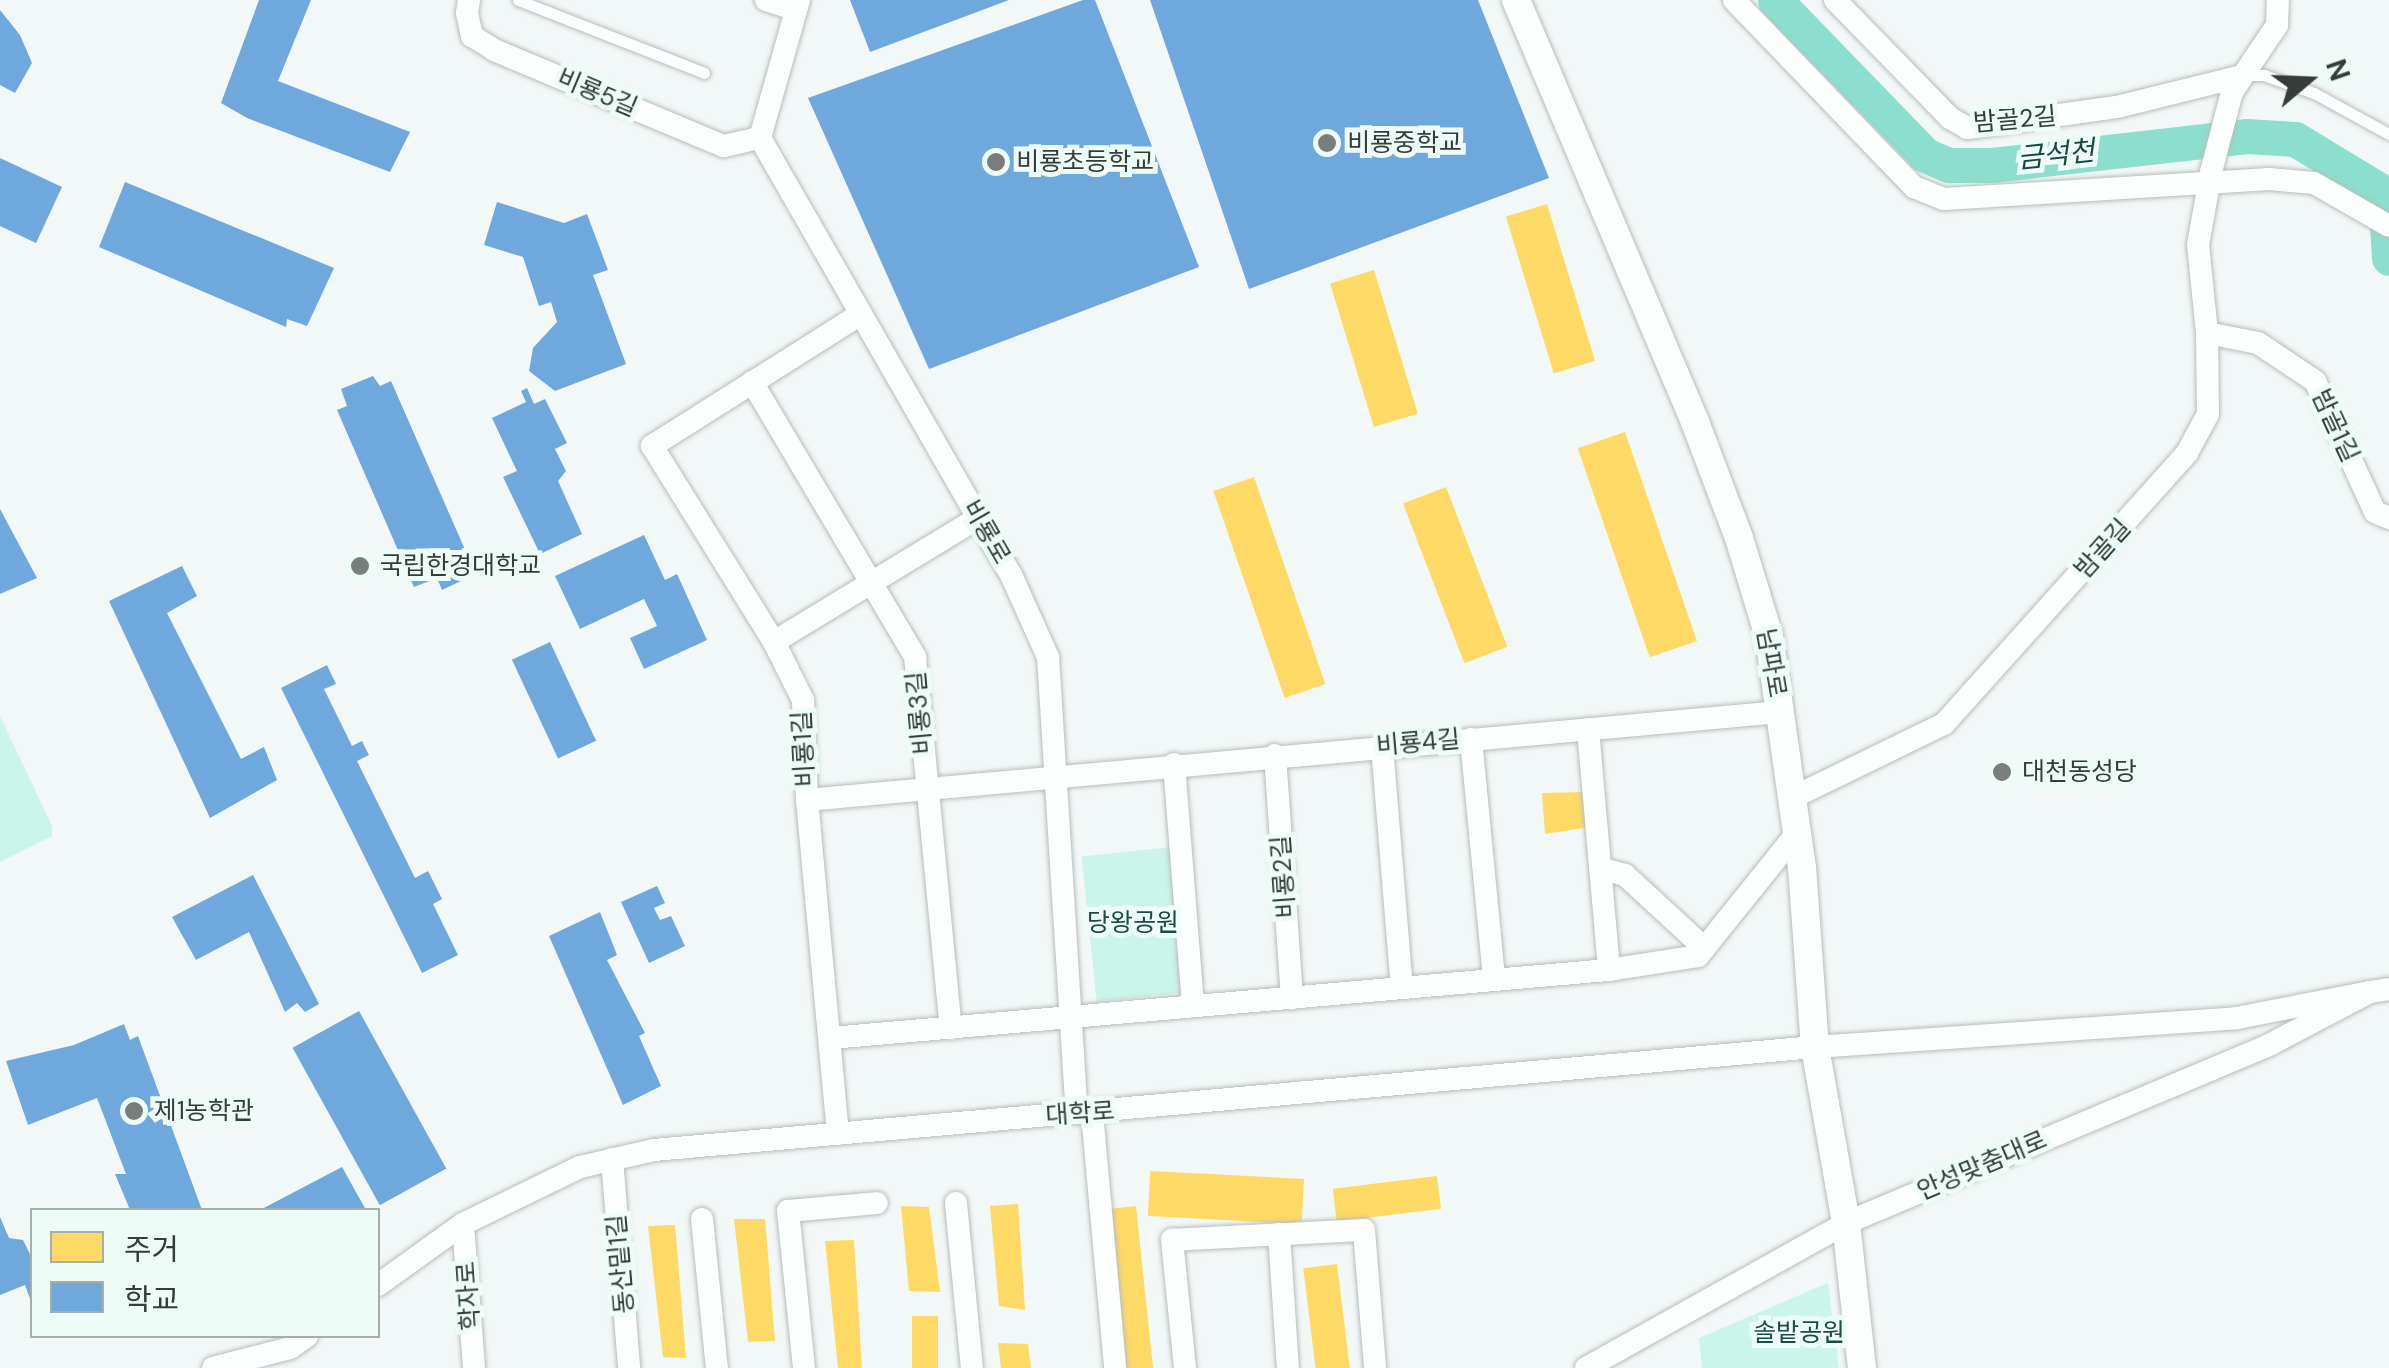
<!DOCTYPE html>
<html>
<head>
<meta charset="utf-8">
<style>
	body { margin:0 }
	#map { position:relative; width:2389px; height:1368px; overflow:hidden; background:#f2f8f7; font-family:"DM Sans","Noto Sans KR",sans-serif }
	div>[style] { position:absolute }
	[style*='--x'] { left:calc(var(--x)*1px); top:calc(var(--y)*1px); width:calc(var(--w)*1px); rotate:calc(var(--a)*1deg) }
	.green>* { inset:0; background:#cbf4ea; transform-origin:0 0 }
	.homes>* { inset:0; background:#ffd966; transform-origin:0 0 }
	.schools>* { inset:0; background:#6fa8dc; transform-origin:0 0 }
	.river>* { height:35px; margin:-17.5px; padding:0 17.5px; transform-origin:17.5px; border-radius:17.5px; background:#8cdfce }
	.roads { filter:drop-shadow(0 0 2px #b7bdbb) drop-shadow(0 0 2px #b7bdbb) }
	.service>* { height:11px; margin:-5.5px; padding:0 5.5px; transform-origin:5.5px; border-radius:5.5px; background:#fdfefe }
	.minor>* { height:22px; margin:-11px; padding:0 11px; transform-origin:11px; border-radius:11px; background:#fdfefe }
	.tertiary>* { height:28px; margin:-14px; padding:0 14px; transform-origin:14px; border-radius:14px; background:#fdfefe }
	.dots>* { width:28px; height:28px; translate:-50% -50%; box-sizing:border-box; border:5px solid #eefcf8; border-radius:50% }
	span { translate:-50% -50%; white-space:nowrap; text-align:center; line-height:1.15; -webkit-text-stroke:10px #eefcf8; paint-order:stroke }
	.street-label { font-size:25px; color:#363c3a }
	.poi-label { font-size:25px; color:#363c3a }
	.left { translate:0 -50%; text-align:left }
	.park-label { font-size:25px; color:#1a4c42 }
	.water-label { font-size:28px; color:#16493f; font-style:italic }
	.legend { position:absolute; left:30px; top:1208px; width:350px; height:130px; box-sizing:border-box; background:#eefcf8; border:2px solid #a4afac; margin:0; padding:12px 18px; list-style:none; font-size:30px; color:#363c3a }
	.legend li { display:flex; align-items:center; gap:20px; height:50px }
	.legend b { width:50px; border:2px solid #a4afac }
	.north { position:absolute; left:2259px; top:30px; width:100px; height:100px; -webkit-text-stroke:8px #eefcf8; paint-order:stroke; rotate:71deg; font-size:28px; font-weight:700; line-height:40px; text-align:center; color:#363c3a }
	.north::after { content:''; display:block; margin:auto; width:35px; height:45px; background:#363c3a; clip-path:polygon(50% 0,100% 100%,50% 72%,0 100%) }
</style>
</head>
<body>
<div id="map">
	<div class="green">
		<i style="clip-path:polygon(0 716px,52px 826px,52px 836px,0 862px)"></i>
		<i style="left:1172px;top:847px;width:146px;height:91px;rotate:84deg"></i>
		<i style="clip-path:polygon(1828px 1283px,1839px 1368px,1702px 1368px,1699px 1338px)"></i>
	</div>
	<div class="homes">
		<i style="left:1547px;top:204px;width:164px;height:43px;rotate:73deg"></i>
		<i style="left:1374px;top:270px;width:150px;height:46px;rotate:73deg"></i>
		<i style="left:1625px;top:432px;width:221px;height:50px;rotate:71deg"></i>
		<i style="left:1254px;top:477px;width:219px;height:43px;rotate:71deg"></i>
		<i style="left:1446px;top:487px;width:171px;height:46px;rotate:69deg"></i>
		<i style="clip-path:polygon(1588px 792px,1590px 827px,1545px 834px,1542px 793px)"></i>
		<i style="left:1437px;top:1176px;width:33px;height:105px;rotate:83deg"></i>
		<i style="left:1304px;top:1179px;width:45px;height:154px;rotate:93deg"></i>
		<i style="clip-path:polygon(1018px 1204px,1025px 1310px,999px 1306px,990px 1206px)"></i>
		<i style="clip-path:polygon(901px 1206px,929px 1207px,940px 1292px,909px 1291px)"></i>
		<i style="left:1136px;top:1206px;width:163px;height:30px;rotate:84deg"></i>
		<i style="clip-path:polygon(734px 1219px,765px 1219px,775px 1341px,748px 1342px)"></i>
		<i style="clip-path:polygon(675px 1225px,686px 1358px,663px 1357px,648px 1226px)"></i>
		<i style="clip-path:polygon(854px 1240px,862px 1368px,838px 1368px,825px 1241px)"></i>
		<i style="left:1337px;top:1264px;width:105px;height:34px;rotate:83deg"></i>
		<i style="left:912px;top:1316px;width:26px;height:52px"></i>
		<i style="clip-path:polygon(998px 1343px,1028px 1344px,1031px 1368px,1001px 1368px)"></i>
	</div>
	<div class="schools">
		<i style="clip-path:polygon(259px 0,311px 0,278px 81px,410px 132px,390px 172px,247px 118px,221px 103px)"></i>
		<i style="clip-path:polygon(850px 0,1009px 0,870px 52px)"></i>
		<i style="clip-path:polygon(1083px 0,1095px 0,1199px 267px,929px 369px,808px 98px)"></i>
		<i style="clip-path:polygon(1150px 0,1478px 0,1549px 178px,1249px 289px)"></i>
		<i style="clip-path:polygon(0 10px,20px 35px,32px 63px,15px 93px,0 85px)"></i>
		<i style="clip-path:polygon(0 158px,62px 187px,36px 243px,0 226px)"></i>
		<i style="clip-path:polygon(125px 182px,334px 268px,307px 326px,287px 319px,286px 327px,99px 247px)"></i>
		<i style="clip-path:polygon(497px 202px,564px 223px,587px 214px,608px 270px,593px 275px,626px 364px,555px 391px,529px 371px,533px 348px,557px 322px,551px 302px,539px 306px,523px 257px,484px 245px)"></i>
		<i style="clip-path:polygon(373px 376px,380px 386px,391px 381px,470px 561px,458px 565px,463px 580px,442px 590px,437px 578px,414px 587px,337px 410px,347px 406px,341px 389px)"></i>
		<i style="clip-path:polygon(527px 388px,534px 404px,545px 399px,567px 443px,555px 449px,566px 471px,558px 481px,582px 534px,540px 554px,503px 477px,517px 471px,492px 418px,526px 402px,521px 391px)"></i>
		<i style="clip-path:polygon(0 509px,37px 578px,0 594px)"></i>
		<i style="clip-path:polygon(644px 535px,665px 580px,677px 574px,707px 640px,644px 669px,630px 638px,657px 626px,644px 599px,580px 629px,555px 576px)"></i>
		<i style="clip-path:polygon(182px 566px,197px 596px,167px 613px,241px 759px,264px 747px,277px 780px,210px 818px,109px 601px)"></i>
		<i style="left:550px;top:642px;width:109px;height:42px;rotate:65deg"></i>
		<i style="clip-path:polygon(327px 665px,336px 684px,324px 689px,352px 746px,362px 741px,369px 755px,357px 761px,415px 878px,428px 871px,442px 899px,433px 904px,458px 955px,422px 973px,281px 688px)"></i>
		<i style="clip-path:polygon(253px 875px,319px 1004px,305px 1012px,297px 1003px,285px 1012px,249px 932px,196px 960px,172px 917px)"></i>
		<i style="clip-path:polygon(657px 886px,665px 903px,654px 908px,660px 920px,671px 916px,685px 946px,649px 963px,621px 902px)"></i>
		<i style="clip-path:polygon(600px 912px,617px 955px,607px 960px,645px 1033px,639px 1036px,661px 1086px,623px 1105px,549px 936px)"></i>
		<i style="left:359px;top:1011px;width:180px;height:76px;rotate:61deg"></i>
		<i style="clip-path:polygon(124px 1024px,130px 1040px,138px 1036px,202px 1210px,130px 1210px,115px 1174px,126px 1174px,97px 1098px,28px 1125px,6px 1061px,74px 1045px)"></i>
		<i style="clip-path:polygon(342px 1167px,366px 1210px,260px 1210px)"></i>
		<i style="clip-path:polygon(0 1217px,9px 1238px,23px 1240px,32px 1258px,32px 1304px,25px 1285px,0 1295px)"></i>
	</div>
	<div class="river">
		<i style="--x:1775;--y:0;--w:216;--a:45.9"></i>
		<i style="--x:1925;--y:155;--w:26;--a:23"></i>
		<i style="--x:1949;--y:165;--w:43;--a:0"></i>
		<i style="--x:1992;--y:165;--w:256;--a:-6.5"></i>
		<i style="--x:2246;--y:136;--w:49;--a:3.5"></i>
		<i style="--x:2295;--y:139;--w:110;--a:31.2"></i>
		<i style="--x:2385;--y:194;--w:64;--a:86.4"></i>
	</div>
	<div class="roads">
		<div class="service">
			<i style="--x:518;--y:0;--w:200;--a:21.4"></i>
			<i style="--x:2246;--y:75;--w:18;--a:0"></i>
			<i style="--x:2264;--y:75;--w:53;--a:19.8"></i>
			<i style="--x:2314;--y:93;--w:85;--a:28.7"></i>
		</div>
		<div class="minor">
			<i style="--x:469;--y:0;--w:13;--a:99"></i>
			<i style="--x:467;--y:13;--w:24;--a:78"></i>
			<i style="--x:472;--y:36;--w:26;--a:32"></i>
			<i style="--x:494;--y:50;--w:249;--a:22.7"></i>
			<i style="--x:724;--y:146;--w:37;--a:-13"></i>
			<i style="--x:766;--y:0;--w:32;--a:18"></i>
			<i style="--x:799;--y:0;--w:143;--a:105.8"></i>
			<i style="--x:760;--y:138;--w:506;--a:60.14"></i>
			<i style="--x:1012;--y:577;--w:88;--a:65.8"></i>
			<i style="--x:1048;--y:657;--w:457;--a:86.4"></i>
			<i style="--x:1734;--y:0;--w:260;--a:46.1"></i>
			<i style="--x:1914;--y:187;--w:32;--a:22"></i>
			<i style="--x:1944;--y:199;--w:326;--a:-3.5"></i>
			<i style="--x:2269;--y:179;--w:45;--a:5.1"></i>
			<i style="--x:2314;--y:183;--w:86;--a:29.8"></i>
			<i style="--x:1835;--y:0;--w:165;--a:45.7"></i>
			<i style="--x:1950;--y:118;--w:20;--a:30"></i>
			<i style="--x:1967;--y:128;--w:151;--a:-8"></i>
			<i style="--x:2117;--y:107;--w:129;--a:-13.9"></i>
			<i style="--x:2207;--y:333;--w:52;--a:11.1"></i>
			<i style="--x:2258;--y:343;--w:69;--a:33.7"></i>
			<i style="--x:2315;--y:381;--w:144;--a:65.4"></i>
			<i style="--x:2375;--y:512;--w:15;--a:23"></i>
			<i style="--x:752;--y:382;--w:320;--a:59.3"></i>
			<i style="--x:915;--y:657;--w:373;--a:84.5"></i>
			<i style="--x:774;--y:642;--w:239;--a:-31.3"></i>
			<i style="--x:1588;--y:729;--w:242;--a:85"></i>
			<i style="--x:1471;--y:739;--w:240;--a:84.5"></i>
			<i style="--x:1382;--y:746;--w:242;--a:85.3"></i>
			<i style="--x:1275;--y:755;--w:244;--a:86"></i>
			<i style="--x:1174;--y:764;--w:243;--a:85.5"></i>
			<i style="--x:1792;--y:798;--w:169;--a:-26"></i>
			<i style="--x:1944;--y:724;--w:364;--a:-48.1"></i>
			<i style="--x:2187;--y:453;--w:44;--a:-61.7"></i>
			<i style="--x:2208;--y:414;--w:81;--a:-90.7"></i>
			<i style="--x:2207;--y:333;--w:88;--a:-95.8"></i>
			<i style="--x:2198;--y:245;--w:74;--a:-79.9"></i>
			<i style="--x:2211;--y:172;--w:83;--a:-75.3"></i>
			<i style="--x:2232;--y:92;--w:81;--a:-56.1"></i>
			<i style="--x:2277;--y:25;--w:25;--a:-88"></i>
			<i style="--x:807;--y:800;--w:977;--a:-5.17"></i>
			<i style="--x:1600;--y:868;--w:26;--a:16"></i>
			<i style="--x:1625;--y:875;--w:108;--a:42.7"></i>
			<i style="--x:831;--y:1038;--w:781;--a:-5"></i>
			<i style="--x:1609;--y:970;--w:90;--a:-8.9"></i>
			<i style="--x:1698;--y:956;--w:158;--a:-51.2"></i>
			<i style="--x:1092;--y:1113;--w:256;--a:84.8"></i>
			<i style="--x:838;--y:1134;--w:335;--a:-95.3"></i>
			<i style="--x:807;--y:800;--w:100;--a:-92.3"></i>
			<i style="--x:803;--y:700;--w:65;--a:-116.6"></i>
			<i style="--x:774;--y:642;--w:231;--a:-121.9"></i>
			<i style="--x:652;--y:446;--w:247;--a:-32.3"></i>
			<i style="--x:612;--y:1159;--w:210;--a:85.3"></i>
			<i style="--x:956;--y:1203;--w:166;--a:84.5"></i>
			<i style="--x:702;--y:1219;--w:150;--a:84.3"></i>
			<i style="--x:463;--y:1224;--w:144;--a:85.6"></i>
			<i style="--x:1279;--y:1234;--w:134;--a:86.2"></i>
			<i style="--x:378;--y:1285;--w:105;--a:-35.7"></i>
			<i style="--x:463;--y:1224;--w:130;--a:-26"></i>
			<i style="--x:580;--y:1167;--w:76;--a:-12.9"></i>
			<i style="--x:654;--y:1150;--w:1166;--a:-5.07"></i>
			<i style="--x:1815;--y:1047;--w:423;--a:-3.9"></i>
			<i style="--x:2237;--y:1018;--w:136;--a:-11.1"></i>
			<i style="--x:213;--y:1368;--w:80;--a:-14.6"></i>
			<i style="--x:290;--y:1348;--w:21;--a:-35"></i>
			<i style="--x:804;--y:1368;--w:158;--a:-95.8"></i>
			<i style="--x:788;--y:1211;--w:89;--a:-5.1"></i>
			<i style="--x:1185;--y:1368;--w:129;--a:-95.8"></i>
			<i style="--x:1172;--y:1240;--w:192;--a:-3"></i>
			<i style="--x:1364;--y:1230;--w:138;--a:85.4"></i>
			<i style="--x:1586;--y:1368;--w:298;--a:-29.1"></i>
			<i style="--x:1846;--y:1223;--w:459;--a:-22.8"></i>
			<i style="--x:2269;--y:1045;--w:114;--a:-27.7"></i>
			<i style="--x:2370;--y:992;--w:19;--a:-9"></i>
		</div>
		<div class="tertiary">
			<i style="--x:1516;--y:0;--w:458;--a:67"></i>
			<i style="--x:1695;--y:422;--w:124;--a:69.2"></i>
			<i style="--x:1739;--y:538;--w:102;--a:73"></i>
			<i style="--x:1769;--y:636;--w:233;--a:81.9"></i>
			<i style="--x:1802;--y:867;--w:180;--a:85.9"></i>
			<i style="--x:1815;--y:1047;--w:179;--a:80"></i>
			<i style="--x:1846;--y:1223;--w:146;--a:83.7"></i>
		</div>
	</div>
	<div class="dots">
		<i style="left:1327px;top:143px;background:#787e7c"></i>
		<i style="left:996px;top:162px;background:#787e7c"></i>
		<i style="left:360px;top:566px;background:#787e7c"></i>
		<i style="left:2002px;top:772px;background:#787e7c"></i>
		<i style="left:134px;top:1111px;background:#787e7c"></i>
	</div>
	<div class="street-label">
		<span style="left:597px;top:93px;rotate:23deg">비룡5길</span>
		<span style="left:2015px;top:120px;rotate:-5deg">밤골2길</span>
		<span style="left:2335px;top:426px;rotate:65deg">밤골1길</span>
		<span style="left:986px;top:532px;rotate:60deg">비룡로</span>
		<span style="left:2103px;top:549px;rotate:-48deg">밤골길</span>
		<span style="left:1771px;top:663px;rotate:80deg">남파로</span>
		<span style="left:920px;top:713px;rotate:-95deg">비룡3길</span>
		<span style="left:1418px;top:743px;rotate:-5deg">비룡4길</span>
		<span style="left:804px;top:749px;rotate:-93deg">비룡1길</span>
		<span style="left:1284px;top:877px;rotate:-94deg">비룡2길</span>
		<span style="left:1080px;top:1114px;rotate:-4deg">대학로</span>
		<span style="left:1982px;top:1166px;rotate:-23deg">안성맞춤대로</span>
		<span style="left:621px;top:1264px;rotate:-95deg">동산밑1길</span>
		<span style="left:469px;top:1296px;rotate:-94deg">학자로</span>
	</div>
	<div class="poi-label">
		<span class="left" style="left:1347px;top:143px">비룡중학교</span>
		<span class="left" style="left:1016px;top:162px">비룡초등학교</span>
		<span class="left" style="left:380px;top:566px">국립한경대학교</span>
		<span class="left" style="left:2022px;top:772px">대천동성당</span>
		<span class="left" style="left:154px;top:1111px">제1농학관</span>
	</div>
	<div class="park-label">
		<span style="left:1133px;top:923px">당왕공원</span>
		<span style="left:1799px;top:1333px">솔밭공원</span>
	</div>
	<div class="water-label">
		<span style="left:2056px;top:155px;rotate:-6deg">금석천</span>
	</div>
	<ul class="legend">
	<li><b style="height:28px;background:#ffd966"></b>주거</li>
	<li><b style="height:28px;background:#6fa8dc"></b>학교</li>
	</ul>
	<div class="north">N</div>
</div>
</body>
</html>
